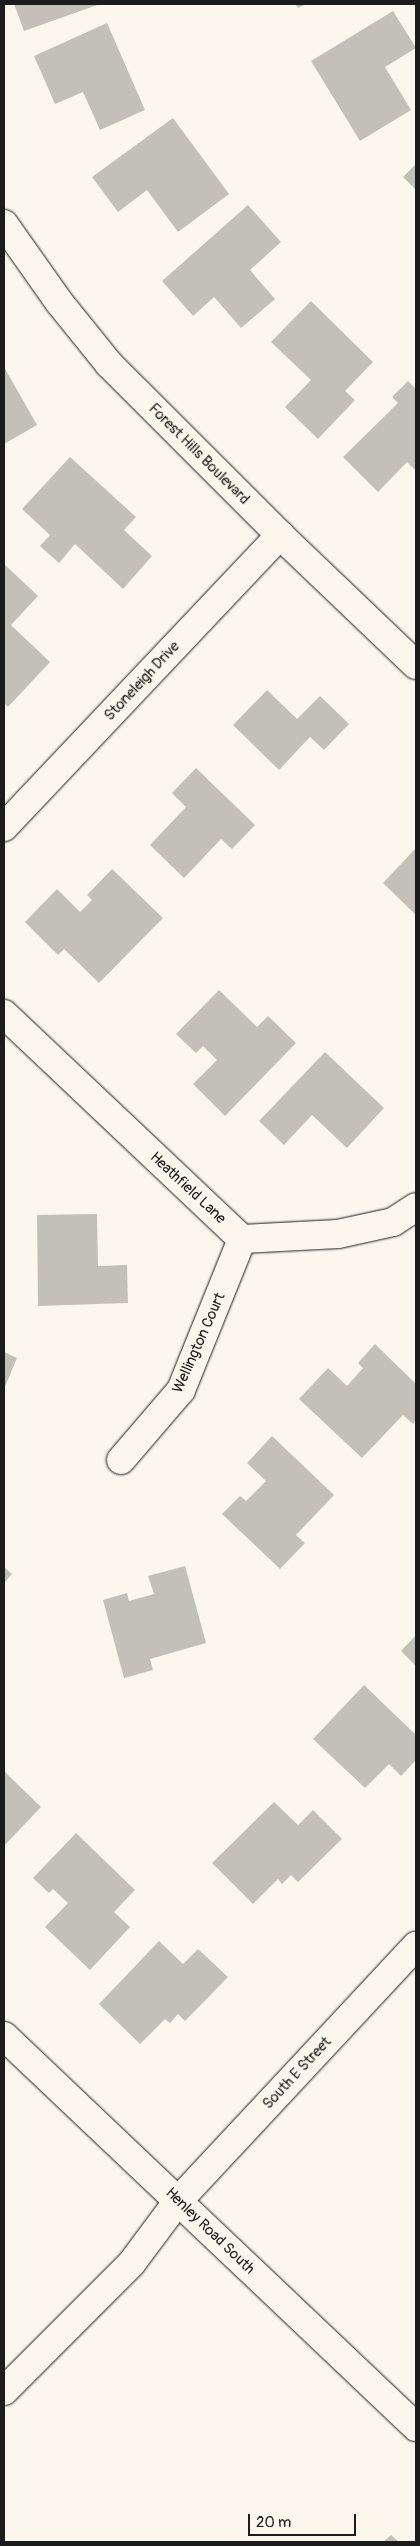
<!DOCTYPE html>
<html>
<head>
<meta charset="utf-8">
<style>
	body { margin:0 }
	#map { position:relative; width:420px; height:2546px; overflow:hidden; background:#fbf7ec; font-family:Pangolin,sans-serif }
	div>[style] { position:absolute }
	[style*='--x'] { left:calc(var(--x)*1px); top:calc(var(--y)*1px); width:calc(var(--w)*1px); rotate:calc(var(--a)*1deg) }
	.building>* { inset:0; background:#c3c0b8 }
	.roads { filter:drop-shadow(0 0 1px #1c1c1c) drop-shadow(0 0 1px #1c1c1c) }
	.minor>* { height:28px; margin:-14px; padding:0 14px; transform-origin:14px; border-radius:14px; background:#fbf7ec }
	span { translate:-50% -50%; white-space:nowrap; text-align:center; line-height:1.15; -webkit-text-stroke:4.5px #fbf7ec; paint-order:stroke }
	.street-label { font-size:15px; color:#1c1c1c }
	.frame { position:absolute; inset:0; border:5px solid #1c1c1c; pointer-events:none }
	.scale { position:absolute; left:248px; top:2514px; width:108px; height:22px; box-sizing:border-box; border:2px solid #1c1c1c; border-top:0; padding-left:6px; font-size:15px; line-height:18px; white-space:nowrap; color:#1c1c1c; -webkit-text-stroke:4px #fbf7ec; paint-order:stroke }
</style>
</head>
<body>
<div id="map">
	<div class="building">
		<i style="clip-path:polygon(14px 4px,100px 4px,24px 31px)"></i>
		<i style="clip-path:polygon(295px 4px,307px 4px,298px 8px)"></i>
		<i style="clip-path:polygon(393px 11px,416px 48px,385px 67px,411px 110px,360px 141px,311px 61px)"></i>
		<i style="clip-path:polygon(107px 23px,145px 110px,100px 130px,83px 92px,55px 104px,34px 56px)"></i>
		<i style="clip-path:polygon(173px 118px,229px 194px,178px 232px,147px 190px,118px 212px,92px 177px)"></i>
		<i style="clip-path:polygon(416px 164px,416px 190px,403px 177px)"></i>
		<i style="clip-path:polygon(248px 205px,281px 242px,250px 270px,275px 299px,241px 328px,214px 297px,193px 316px,162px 281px)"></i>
		<i style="clip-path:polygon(311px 301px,373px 362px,345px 391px,355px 400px,318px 439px,285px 407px,311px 380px,271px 342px)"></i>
		<i style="clip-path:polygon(4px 367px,37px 425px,4px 444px)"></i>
		<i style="clip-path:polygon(408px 381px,416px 389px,416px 471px,407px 462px,378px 492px,343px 457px,398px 403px,392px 397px)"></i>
		<i style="clip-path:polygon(70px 457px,136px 517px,124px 530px,152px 556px,123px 589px,75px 544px,59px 563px,40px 546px,50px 535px,22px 509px)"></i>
		<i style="clip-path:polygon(4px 564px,38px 596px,11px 625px,50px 662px,8px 707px,4px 703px)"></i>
		<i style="clip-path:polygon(267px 690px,297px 719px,320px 696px,349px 724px,324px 750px,310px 737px,279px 770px,233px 725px)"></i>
		<i style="clip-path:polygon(196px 768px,255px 825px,232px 849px,221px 839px,184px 878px,150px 845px,186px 807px,172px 793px)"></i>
		<i style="clip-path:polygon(416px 848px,416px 915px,383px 883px)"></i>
		<i style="clip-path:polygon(112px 869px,163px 918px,99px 983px,64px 949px,58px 955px,25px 922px,57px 889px,80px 912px,92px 900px,87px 895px)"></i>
		<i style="clip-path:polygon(219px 990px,257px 1027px,268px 1016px,296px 1043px,225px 1116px,193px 1084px,217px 1060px,203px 1046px,196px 1053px,176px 1034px)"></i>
		<i style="clip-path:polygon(325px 1052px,384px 1108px,347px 1148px,312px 1115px,284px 1145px,259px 1121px)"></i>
		<i style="clip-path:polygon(97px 1214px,98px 1266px,127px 1265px,128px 1303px,38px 1306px,37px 1215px)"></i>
		<i style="clip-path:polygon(375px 1344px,416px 1384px,416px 1420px,413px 1424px,403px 1415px,362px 1458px,299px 1399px,328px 1368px,347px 1386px,363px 1368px,358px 1363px)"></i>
		<i style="clip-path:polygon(4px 1352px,17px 1358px,4px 1389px)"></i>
		<i style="clip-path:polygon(272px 1436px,334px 1495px,296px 1535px,305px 1543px,280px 1569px,222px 1514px,240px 1496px,246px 1501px,266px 1481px,247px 1463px)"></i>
		<i style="clip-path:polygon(185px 1566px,206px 1643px,150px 1659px,153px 1670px,124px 1678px,103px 1600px,127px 1593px,129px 1601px,154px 1594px,148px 1576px)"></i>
		<i style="clip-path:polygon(4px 1567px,12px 1574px,4px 1583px)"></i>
		<i style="clip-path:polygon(416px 1635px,416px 1666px,401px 1651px)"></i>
		<i style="clip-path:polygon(364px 1685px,416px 1735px,416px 1760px,401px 1776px,389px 1764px,365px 1788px,313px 1739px)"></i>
		<i style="clip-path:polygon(4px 1771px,41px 1807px,4px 1846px)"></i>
		<i style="clip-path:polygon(274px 1802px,298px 1825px,313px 1810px,342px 1839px,298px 1882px,291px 1875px,282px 1884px,278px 1879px,253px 1904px,212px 1863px)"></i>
		<i style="clip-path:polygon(76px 1833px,135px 1890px,114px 1912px,130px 1927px,90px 1970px,45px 1927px,68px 1903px,53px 1889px,49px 1893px,33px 1878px)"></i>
		<i style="clip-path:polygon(159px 1941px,183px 1964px,198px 1949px,228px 1977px,185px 2021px,178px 2014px,170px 2023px,165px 2019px,140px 2044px,99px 2004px)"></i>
		<i style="clip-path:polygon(391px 2535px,399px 2542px,383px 2542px)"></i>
	</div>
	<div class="roads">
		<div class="minor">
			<i style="--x:4;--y:224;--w:95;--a:54.8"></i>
			<i style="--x:59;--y:302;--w:80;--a:51.1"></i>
			<i style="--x:109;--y:364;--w:242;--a:45"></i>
			<i style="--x:280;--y:535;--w:188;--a:43.7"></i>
			<i style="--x:4;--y:827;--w:402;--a:-46.6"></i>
			<i style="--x:4;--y:1014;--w:328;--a:43.4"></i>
			<i style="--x:242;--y:1239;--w:96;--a:-3"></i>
			<i style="--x:338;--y:1234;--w:56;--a:-12.3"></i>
			<i style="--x:393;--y:1222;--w:27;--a:-33"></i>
			<i style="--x:121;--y:1460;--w:92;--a:-49.4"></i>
			<i style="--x:181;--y:1390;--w:163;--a:-68"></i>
			<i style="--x:4;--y:2036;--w:568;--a:43.5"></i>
			<i style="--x:4;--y:2391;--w:180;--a:-45"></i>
			<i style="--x:131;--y:2264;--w:79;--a:-53.3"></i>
			<i style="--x:178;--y:2201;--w:349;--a:-47"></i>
		</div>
	</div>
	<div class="street-label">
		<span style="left:199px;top:454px;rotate:45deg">Forest Hills Boulevard</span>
		<span style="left:142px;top:681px;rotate:-47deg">Stoneleigh Drive</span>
		<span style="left:188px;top:1188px;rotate:43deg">Heathfield Lane</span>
		<span style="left:199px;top:1343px;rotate:-66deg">Wellington Court</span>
		<span style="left:297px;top:2073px;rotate:-47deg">South E Street</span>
		<span style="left:210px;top:2231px;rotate:44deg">Henley Road South</span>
	</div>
	<div class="frame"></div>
	<div class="scale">20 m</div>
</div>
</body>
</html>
